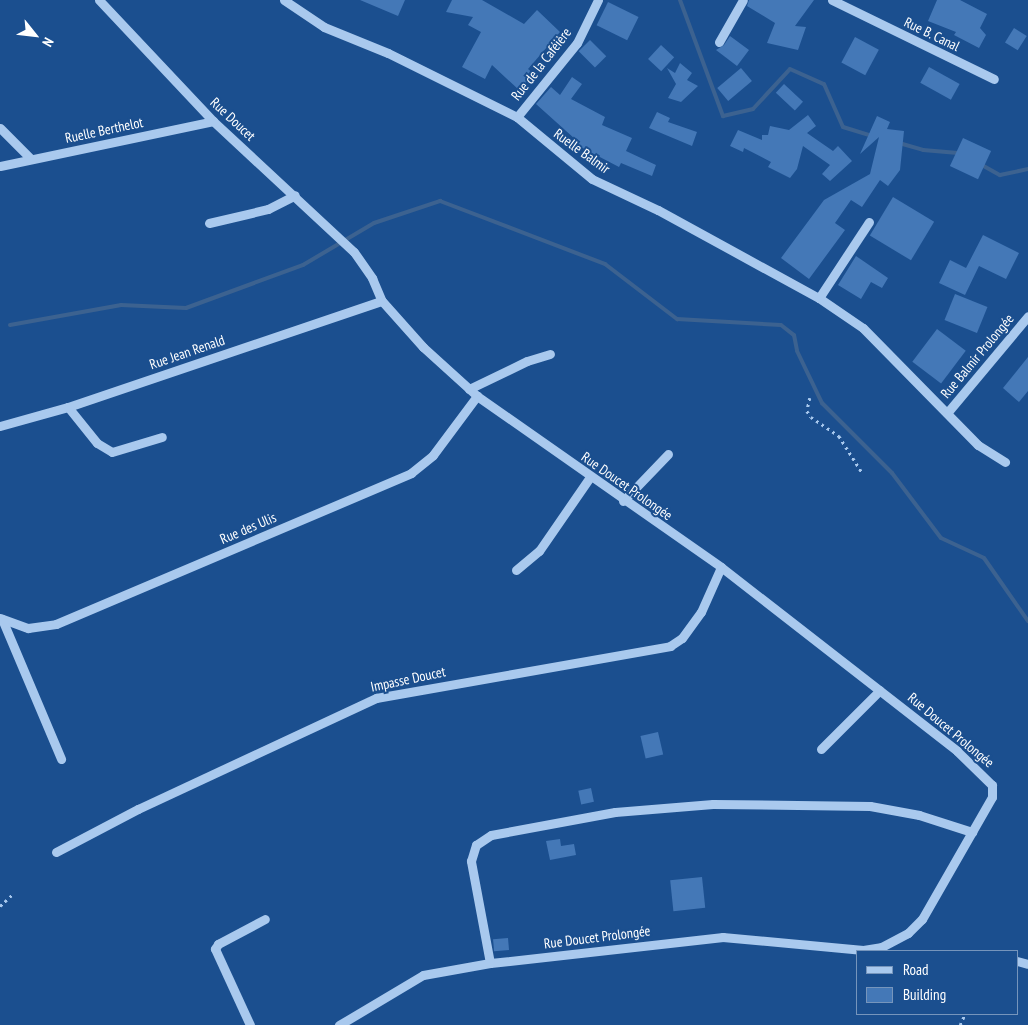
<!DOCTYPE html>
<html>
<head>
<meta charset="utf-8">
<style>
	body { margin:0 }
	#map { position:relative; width:1028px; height:1025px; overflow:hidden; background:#1b4f8f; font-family:"PT Sans Narrow",sans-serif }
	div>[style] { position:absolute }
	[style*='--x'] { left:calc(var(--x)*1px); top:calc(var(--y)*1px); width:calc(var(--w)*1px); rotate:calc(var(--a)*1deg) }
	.stream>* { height:4px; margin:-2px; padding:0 2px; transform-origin:2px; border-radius:2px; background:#3c6290 }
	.building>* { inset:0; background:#4478b7; transform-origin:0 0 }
	.path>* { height:2.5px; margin-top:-1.25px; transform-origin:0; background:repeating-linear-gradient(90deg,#a9c9ee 0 2.5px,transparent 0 6.5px) }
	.minor>* { height:9px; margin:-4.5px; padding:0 4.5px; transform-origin:4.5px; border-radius:4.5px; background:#a9c9ee }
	span { translate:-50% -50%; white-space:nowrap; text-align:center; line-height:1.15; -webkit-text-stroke:4px #1b4f8f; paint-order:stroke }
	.street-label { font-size:14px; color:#fff }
	.legend { position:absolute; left:856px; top:950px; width:162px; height:65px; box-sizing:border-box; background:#1b4f8f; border:1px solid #7695bc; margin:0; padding:6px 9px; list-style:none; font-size:15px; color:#fff }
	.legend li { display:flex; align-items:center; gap:10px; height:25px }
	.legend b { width:25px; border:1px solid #7695bc }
	.north { position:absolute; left:10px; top:10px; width:50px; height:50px; -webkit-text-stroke:4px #1b4f8f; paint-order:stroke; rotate:119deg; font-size:14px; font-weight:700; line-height:20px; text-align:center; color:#fff }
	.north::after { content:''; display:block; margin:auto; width:18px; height:22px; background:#fff; clip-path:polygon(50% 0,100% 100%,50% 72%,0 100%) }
</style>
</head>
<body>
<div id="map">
	<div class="stream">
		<i style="--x:680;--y:0;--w:124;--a:69.7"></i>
		<i style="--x:723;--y:116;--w:31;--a:-13"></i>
		<i style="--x:753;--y:109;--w:54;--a:-47.2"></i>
		<i style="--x:790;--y:69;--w:37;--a:24"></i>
		<i style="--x:824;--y:84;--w:47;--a:66.2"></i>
		<i style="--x:843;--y:127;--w:31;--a:17"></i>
		<i style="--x:899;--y:143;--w:25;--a:16"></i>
		<i style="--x:923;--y:150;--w:38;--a:5"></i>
		<i style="--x:980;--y:164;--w:23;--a:29"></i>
		<i style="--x:1000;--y:175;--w:29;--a:-12"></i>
		<i style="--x:10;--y:325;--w:113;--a:-10.2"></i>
		<i style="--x:121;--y:305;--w:65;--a:2.6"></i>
		<i style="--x:186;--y:308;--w:125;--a:-20.2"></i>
		<i style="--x:303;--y:265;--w:82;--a:-30.6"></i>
		<i style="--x:374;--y:223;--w:70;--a:-18.4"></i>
		<i style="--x:440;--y:201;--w:177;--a:20.9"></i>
		<i style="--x:605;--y:264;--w:91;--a:37.4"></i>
		<i style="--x:677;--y:319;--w:104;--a:3.3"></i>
		<i style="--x:781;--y:325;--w:16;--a:38"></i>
		<i style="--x:794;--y:335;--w:16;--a:79"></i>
		<i style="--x:797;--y:351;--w:58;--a:64.3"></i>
		<i style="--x:822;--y:403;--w:99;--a:45"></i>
		<i style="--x:892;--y:473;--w:81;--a:53"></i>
		<i style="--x:941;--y:538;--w:47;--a:24.9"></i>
		<i style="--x:984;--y:558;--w:77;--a:55.1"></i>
	</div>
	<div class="building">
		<i style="clip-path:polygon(360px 0,405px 0,398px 16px)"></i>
		<i style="clip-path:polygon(452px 0,482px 0,524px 24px,537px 10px,560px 32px,528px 69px,534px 74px,519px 90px,492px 65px,485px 79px,462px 67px,481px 32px,468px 25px,473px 17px,446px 12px)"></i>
		<i style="clip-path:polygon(749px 0,814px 0,795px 26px,806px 27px,798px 50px,767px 43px,775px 23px,747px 6px)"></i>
		<i style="clip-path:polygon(937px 0,960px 0,987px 14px,980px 28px,986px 35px,979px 48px,954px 35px,956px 32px,928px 21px)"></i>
		<i style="left:608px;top:2px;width:34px;height:26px;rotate:26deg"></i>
		<i style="left:1014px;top:28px;width:15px;height:17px;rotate:32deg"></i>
		<i style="clip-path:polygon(730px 36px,749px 50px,737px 66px,716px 50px,724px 45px)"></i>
		<i style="left:855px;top:37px;width:27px;height:29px;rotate:28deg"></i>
		<i style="left:590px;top:40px;width:23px;height:16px;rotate:45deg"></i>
		<i style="left:661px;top:45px;width:18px;height:19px;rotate:43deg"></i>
		<i style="clip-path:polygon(680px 63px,692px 73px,687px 80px,698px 86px,681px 102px,668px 98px,676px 84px,667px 68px,675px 73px)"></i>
		<i style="left:929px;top:67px;width:35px;height:18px;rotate:29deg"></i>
		<i style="left:741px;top:68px;width:17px;height:31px;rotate:50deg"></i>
		<i style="clip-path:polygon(572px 77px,582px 84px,571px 99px,605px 117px,602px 125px,632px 138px,626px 151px,656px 165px,652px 176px,621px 163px,619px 167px,573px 143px,575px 139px,536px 104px,551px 87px,560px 95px)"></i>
		<i style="left:784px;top:84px;width:26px;height:12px;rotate:43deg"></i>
		<i style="clip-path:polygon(657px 112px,670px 118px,668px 122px,697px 132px,692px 146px,649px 128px)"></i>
		<i style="clip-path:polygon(808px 115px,816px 126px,807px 133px,833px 151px,838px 146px,852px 161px,830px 181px,822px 174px,830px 165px,803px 146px,797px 169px,790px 178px,768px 167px,771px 162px,744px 148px,743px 152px,730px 146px,738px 130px,762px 140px,762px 135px,768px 135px,770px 126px,789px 130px)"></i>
		<i style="clip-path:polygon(877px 116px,890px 122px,887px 129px,904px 131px,900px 170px,888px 186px,880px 180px,862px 207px,851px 200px,835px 223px,845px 230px,809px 279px,781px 258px,824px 200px,870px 174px,879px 137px,860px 154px)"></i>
		<i style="left:963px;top:138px;width:31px;height:31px;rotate:25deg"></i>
		<i style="left:893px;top:197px;width:48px;height:45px;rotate:31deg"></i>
		<i style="clip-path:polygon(983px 235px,1019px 253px,1006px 279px,979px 266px,965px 295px,939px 283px,950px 260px,966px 268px)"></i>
		<i style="clip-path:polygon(856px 256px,888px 278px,882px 288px,871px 282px,861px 299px,838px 285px)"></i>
		<i style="left:955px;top:294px;width:35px;height:28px;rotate:22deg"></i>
		<i style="left:937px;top:329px;width:36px;height:41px;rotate:37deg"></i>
		<i style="clip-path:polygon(1028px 357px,1028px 391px,1019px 402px,1003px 388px)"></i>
		<i style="left:658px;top:732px;width:23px;height:18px;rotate:77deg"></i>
		<i style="left:591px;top:788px;width:14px;height:13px;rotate:78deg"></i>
		<i style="clip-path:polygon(560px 839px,561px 846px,574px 844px,576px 855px,550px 860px,546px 841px)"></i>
		<i style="left:702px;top:877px;width:31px;height:32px;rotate:84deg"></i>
		<i style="left:508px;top:938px;width:12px;height:15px;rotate:85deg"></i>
	</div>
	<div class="path">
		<i style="--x:810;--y:398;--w:13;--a:103"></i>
		<i style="--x:807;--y:411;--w:7;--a:56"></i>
		<i style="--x:811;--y:417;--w:34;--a:34"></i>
		<i style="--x:839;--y:436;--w:45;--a:57.7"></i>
		<i style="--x:0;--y:906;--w:16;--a:-43"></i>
		<i style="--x:960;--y:1025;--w:12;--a:-66"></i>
	</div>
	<div class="minor">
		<i style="--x:99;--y:0;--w:166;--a:46.7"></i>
		<i style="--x:213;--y:121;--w:192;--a:42.9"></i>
		<i style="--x:354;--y:252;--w:32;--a:55"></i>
		<i style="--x:372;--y:278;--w:25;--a:67"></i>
		<i style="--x:382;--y:301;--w:62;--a:48.3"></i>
		<i style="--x:423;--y:347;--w:73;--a:42.2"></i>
		<i style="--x:477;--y:396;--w:298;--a:35"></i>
		<i style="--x:721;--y:567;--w:299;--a:37.9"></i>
		<i style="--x:957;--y:751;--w:49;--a:44.2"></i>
		<i style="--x:992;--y:785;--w:12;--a:90"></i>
		<i style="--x:992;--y:797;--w:141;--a:119.8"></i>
		<i style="--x:922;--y:919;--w:20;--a:135"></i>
		<i style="--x:908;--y:933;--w:30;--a:152"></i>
		<i style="--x:882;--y:947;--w:19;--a:171"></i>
		<i style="--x:863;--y:950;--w:141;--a:-174.7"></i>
		<i style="--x:723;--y:937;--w:234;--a:173.6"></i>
		<i style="--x:490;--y:963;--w:68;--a:169.8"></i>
		<i style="--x:423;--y:975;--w:98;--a:149.2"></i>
		<i style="--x:284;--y:0;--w:48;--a:34"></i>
		<i style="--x:324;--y:27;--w:69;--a:22.1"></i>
		<i style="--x:388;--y:53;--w:144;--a:26.4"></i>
		<i style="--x:517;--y:117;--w:97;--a:39.6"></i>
		<i style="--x:592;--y:179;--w:73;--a:25.2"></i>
		<i style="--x:658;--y:210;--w:183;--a:28.7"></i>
		<i style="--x:819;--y:298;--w:53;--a:34.3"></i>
		<i style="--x:863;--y:328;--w:164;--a:45.5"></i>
		<i style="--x:978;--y:445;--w:32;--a:32"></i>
		<i style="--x:832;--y:0;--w:180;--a:26"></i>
		<i style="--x:719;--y:42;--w:48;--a:-60.3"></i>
		<i style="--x:517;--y:117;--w:95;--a:-51"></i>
		<i style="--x:577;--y:43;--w:48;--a:-64"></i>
		<i style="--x:0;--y:128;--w:44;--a:45"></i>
		<i style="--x:0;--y:166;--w:218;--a:-11.9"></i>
		<i style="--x:209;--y:223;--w:61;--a:-13.3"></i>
		<i style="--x:268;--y:209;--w:30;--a:-27"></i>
		<i style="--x:819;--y:298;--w:91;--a:-56.7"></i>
		<i style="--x:469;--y:389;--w:64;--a:-25.8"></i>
		<i style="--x:527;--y:361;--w:24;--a:-17"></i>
		<i style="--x:68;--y:407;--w:46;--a:51.1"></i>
		<i style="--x:97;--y:443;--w:17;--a:31"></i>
		<i style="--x:112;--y:452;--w:52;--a:-16.7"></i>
		<i style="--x:947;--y:413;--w:126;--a:-50.1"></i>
		<i style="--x:0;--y:426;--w:71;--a:-15.6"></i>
		<i style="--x:68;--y:407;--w:331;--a:-18.7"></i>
		<i style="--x:623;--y:501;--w:65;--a:-46.2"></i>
		<i style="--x:516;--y:570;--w:30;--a:-40"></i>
		<i style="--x:539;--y:551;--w:90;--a:-55.4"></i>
		<i style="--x:0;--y:618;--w:30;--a:20"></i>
		<i style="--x:28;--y:628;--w:28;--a:-8"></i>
		<i style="--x:56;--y:624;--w:386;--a:-23"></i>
		<i style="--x:411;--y:473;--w:28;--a:-39"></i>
		<i style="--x:433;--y:455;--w:74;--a:-53.3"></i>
		<i style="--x:2;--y:619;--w:152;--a:67.1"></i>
		<i style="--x:821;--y:749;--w:83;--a:-45"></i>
		<i style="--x:56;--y:852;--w:93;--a:-27.7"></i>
		<i style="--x:138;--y:809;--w:263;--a:-25"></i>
		<i style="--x:376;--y:698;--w:299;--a:-10"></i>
		<i style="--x:670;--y:646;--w:14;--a:-34"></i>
		<i style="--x:682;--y:638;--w:32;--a:-54"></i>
		<i style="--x:701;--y:612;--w:49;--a:-66"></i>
		<i style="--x:1017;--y:961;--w:11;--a:15"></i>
		<i style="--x:490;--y:963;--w:104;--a:-100.6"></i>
		<i style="--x:471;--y:861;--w:17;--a:-73"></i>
		<i style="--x:476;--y:845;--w:18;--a:-34"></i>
		<i style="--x:491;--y:835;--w:126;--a:-10.5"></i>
		<i style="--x:615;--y:812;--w:98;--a:-4.7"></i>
		<i style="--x:713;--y:804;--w:157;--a:0.7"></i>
		<i style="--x:870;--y:806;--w:50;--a:10.4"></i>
		<i style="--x:919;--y:815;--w:56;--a:17.8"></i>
		<i style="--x:250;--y:1025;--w:84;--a:-114.7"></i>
		<i style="--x:215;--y:949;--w:6;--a:-59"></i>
		<i style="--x:218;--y:944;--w:53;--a:-28"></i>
	</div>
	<div class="street-label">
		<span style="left:932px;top:34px;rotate:26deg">Rue B. Canal</span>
		<span style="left:541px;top:64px;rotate:-52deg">Rue de la Caféière</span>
		<span style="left:233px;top:119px;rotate:43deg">Rue Doucet</span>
		<span style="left:104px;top:130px;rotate:-12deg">Ruelle Berthelot</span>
		<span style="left:582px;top:151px;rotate:36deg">Ruelle Balmir</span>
		<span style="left:187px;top:352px;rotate:-19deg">Rue Jean Renald</span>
		<span style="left:977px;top:356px;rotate:-50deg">Rue Balmir Prolongée</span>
		<span style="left:627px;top:486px;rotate:35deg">Rue Doucet Prolongée</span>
		<span style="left:248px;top:528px;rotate:-23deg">Rue des Ulis</span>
		<span style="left:408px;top:679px;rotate:-12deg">Impasse Doucet</span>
		<span style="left:951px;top:730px;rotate:40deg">Rue Doucet Prolongée</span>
		<span style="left:597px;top:937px;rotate:-7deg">Rue Doucet Prolongée</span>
	</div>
	<ul class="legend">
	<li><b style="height:6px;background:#a9c9ee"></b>Road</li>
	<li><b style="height:14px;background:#4478b7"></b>Building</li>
	</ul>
	<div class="north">N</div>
</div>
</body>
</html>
